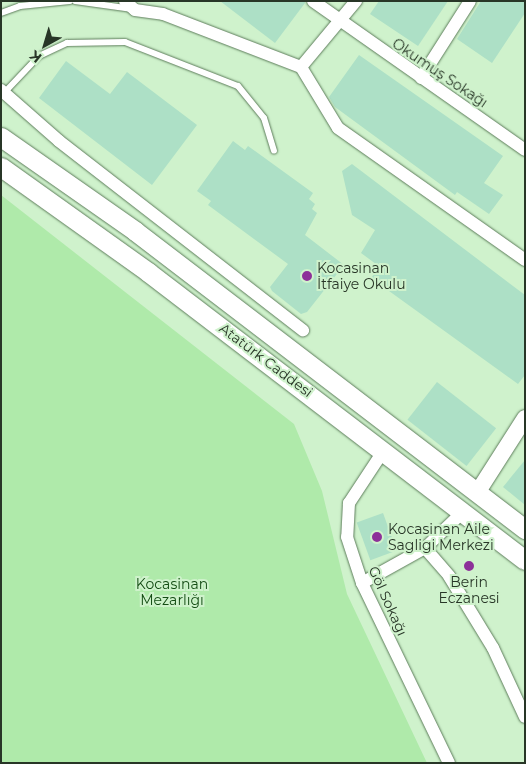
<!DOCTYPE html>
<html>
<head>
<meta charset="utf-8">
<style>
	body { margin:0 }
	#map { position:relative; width:526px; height:764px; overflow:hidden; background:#cff2cc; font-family:Montserrat,sans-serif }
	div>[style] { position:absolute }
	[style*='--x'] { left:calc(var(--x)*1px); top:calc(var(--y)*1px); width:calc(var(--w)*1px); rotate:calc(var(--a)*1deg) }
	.green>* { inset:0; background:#afeaaa }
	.building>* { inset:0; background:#ade0c6; transform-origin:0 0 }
	.roads { filter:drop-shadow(0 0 1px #5d7d5b) drop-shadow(0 0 1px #5d7d5b) }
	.service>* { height:6px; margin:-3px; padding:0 3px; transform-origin:3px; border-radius:3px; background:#fff }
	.minor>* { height:12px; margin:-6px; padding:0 6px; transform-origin:6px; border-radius:6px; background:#fff }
	.tertiary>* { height:16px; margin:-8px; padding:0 8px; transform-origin:8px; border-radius:8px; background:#fff }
	.secondary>* { height:19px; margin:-9.5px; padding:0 9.5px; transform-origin:9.5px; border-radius:9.5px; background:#fff }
	.dots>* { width:14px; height:14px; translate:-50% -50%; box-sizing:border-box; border:2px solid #cff2cc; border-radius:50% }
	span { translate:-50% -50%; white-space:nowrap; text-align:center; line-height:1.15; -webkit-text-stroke:4px #cff2cc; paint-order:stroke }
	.street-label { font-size:14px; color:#283627 }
	.poi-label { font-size:14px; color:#283627 }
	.left { translate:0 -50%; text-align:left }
	.park-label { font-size:14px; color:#134c13 }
	.frame { position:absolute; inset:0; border:2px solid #283627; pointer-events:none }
	.north { position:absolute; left:20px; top:20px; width:50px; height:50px; -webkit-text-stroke:4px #cff2cc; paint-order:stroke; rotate:219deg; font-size:14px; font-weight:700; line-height:20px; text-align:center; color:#283627 }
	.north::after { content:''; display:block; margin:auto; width:18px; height:22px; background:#283627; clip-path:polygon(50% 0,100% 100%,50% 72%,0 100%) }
</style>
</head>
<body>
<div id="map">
	<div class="green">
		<i style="clip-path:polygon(1px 195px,294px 424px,322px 491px,347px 594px,427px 763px,1px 763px)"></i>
	</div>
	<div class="building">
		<i style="clip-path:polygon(220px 1px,305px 1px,305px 3px,275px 43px)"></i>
		<i style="clip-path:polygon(379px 1px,448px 1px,418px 46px,370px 14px)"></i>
		<i style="clip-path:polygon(481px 1px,525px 1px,525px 13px,492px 63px,457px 39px)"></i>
		<i style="clip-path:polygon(359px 55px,503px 156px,484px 183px,503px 195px,489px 214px,457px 192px,455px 195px,335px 107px,329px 97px)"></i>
		<i style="clip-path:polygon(66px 61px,110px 94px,127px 72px,197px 125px,152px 185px,39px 98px)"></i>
		<i style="clip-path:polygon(233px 141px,245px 150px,248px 146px,313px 193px,309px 199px,315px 204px,312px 209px,317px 213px,305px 235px,344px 265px,307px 312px,301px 314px,272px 291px,270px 287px,288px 264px,208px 205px,211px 201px,197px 191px)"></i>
		<i style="clip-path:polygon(352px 164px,525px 295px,525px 375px,518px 384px,371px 278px,380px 267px,361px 253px,375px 230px,352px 215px,342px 171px)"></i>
		<i style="left:437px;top:382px;width:75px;height:48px;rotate:38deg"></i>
		<i style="clip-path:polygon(525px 460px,525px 505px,503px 487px)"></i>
		<i style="left:383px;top:513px;width:40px;height:28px;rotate:70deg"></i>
	</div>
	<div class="roads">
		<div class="service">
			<i style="--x:75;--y:1;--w:58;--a:8"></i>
			<i style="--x:1;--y:13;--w:20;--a:-20"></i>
			<i style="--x:20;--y:6;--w:50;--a:-5.7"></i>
			<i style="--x:4;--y:93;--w:51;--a:-46.6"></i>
			<i style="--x:39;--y:56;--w:31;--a:-25"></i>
			<i style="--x:67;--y:43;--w:58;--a:-1"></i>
			<i style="--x:125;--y:42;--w:121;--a:21.3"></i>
			<i style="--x:238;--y:86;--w:41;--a:50.9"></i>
			<i style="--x:264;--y:118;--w:34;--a:73"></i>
		</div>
		<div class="minor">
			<i style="--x:125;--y:1;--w:13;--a:42"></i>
			<i style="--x:135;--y:10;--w:28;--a:8"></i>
			<i style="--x:163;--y:14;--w:148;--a:21"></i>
			<i style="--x:301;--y:67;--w:71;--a:58.8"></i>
			<i style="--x:338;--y:128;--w:229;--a:35.2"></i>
			<i style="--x:313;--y:1;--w:259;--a:35.1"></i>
			<i style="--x:301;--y:67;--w:86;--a:-50.2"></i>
			<i style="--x:421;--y:78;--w:91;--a:-57.5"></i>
			<i style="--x:1;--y:90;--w:77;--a:41.3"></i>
			<i style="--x:59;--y:141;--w:309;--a:37.8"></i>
			<i style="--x:384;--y:450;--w:64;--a:123.4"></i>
			<i style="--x:349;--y:503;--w:34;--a:93"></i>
			<i style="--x:347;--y:537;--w:48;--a:71.9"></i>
			<i style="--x:362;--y:583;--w:200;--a:64.2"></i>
			<i style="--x:425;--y:548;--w:52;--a:-43.5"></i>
			<i style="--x:362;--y:583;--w:72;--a:-29.1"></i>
			<i style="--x:425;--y:548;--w:37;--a:49"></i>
			<i style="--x:449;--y:576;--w:84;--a:58.6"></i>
			<i style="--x:493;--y:648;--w:76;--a:65.1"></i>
		</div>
		<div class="tertiary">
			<i style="--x:477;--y:493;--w:89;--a:-57.4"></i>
		</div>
		<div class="secondary">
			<i style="--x:1;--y:137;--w:164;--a:35"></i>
			<i style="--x:135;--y:231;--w:491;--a:37.4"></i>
			<i style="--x:1;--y:167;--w:181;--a:35.5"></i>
			<i style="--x:148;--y:272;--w:474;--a:37.4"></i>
		</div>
	</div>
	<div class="dots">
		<i style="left:307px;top:276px;background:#8d3099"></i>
		<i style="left:377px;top:537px;background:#8d3099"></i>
		<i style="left:469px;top:566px;background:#8d3099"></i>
	</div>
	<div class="street-label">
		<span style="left:440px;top:73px;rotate:34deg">Okumuş Sokağı</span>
		<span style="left:266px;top:360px;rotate:37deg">Atatürk Caddesi</span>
		<span style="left:388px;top:601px;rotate:66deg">Göl Sokağı</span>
	</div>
	<div class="poi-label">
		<span class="left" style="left:317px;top:276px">Kocasinan<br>İtfaiye Okulu</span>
		<span class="left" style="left:388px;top:537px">Kocasinan Aile<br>Sagligi Merkezi</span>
		<span style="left:469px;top:590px">Berin<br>Eczanesi</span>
	</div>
	<div class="park-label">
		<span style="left:172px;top:592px">Kocasinan<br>Mezarlığı</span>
	</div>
	<div class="frame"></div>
	<div class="north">K</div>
</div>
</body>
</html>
